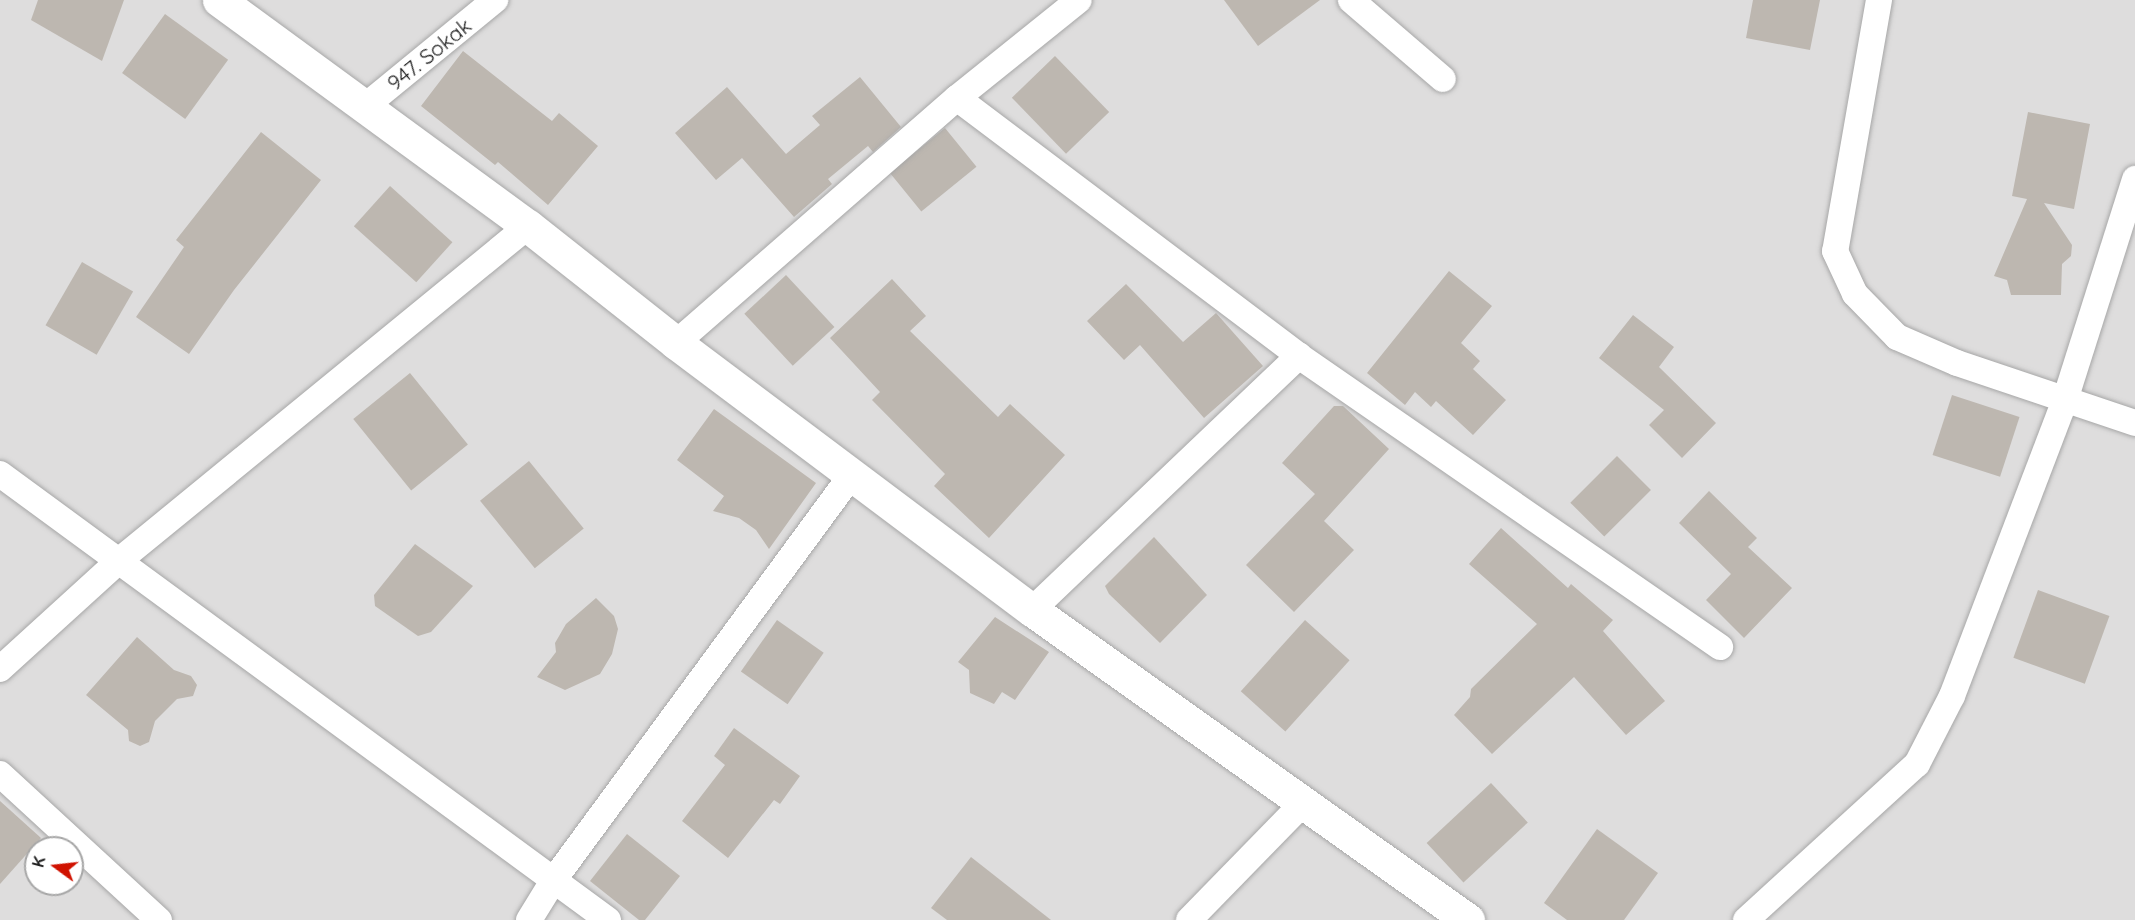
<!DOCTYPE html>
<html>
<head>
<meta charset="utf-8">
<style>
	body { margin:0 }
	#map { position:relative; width:2135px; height:920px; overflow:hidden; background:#f1eee7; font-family:Quicksand,sans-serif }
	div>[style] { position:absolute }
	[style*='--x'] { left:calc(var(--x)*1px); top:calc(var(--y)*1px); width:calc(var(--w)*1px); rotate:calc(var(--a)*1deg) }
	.residential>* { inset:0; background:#dedddd }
	.building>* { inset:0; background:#bdb7b0; transform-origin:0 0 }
	.roads { filter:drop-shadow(0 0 2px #a7a7a7) drop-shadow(0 0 2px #a7a7a7) }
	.minor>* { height:26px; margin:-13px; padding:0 13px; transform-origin:13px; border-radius:13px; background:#fff }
	.tertiary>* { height:33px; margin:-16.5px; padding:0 16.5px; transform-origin:16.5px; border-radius:16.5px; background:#fff }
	span { translate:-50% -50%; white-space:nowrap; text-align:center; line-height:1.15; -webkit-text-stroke:5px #fff; paint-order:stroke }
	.street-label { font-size:21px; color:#202020 }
	.north { position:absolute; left:24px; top:836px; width:60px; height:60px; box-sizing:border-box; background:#fff; border:2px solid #a6a6a6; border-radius:50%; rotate:285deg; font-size:16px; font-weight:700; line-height:24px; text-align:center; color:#202020 }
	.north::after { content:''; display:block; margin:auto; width:21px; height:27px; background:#d01200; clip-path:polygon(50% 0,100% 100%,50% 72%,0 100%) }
</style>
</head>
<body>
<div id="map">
	<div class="residential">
		<i style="clip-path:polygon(evenodd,0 0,2135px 0,2135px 920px,0 920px,0 0,36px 848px,72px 848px,72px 884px,36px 884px,36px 848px)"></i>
	</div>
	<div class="building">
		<i style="clip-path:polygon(38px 0,124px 0,102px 61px,31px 20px)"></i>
		<i style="clip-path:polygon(1224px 0,1320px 0,1258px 46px)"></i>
		<i style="clip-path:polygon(1753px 0,1820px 0,1810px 50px,1746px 38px)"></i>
		<i style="left:165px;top:14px;width:78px;height:73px;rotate:36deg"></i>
		<i style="clip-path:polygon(463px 51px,552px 121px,559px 113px,598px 146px,548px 205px,498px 162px,495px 165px,421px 106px)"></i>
		<i style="left:1055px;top:56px;width:78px;height:60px;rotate:46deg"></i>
		<i style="clip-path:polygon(860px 77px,901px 127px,873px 152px,868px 146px,828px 179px,832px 184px,794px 217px,742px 158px,716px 180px,675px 133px,727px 87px,786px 154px,820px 125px,812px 116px)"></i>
		<i style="clip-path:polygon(2028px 112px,2090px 124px,2074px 209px,2044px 203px,2072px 245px,2071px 256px,2062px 264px,2061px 295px,2011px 295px,2007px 280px,1994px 276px,2027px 199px,2012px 196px)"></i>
		<i style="left:945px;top:128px;width:50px;height:71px;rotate:51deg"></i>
		<i style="clip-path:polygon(261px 132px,321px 180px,234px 290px,189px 354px,136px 317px,184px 247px,176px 240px)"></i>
		<i style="left:390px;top:186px;width:84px;height:54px;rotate:42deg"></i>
		<i style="left:82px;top:262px;width:59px;height:73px;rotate:30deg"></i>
		<i style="clip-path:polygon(1449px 271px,1492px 306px,1461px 343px,1480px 361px,1473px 369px,1506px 400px,1473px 435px,1436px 401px,1431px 407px,1415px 392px,1405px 405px,1367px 373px)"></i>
		<i style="left:786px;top:275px;width:71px;height:57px;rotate:47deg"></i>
		<i style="clip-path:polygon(892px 279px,926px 316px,910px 331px,998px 417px,1010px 404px,1065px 455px,989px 538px,934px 486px,945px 474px,872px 400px,880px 392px,830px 338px)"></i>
		<i style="clip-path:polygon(1126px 284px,1183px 342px,1216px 313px,1263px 366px,1204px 418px,1140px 345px,1124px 360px,1087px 321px)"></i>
		<i style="clip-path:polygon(1633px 315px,1674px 347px,1659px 367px,1716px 423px,1682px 458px,1649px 425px,1664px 410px,1599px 358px)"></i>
		<i style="left:410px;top:373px;width:92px;height:73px;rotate:51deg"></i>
		<i style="left:1952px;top:395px;width:71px;height:63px;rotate:18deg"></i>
		<i style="clip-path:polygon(1334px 406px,1343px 406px,1389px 449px,1324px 521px,1354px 550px,1294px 612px,1246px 565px,1315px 494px,1282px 463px)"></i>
		<i style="clip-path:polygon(714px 409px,816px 483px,769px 549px,756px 530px,739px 518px,713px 511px,724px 496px,677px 460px)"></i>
		<i style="left:1617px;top:456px;width:48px;height:66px;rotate:45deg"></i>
		<i style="left:529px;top:461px;width:87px;height:63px;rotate:51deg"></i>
		<i style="clip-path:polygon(1709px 491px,1757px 538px,1748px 547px,1792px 588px,1744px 638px,1706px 600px,1731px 574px,1679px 523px)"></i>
		<i style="clip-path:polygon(1501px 528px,1568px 588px,1571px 584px,1613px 620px,1603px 631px,1665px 701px,1626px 735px,1574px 677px,1492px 754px,1454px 715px,1470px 697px,1471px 689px,1537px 624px,1469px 564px)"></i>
		<i style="clip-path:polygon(1154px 537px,1207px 595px,1160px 643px,1109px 594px,1105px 586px)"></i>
		<i style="clip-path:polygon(415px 544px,473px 586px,431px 632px,418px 636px,375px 606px,374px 595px)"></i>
		<i style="left:2038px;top:590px;width:76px;height:72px;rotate:20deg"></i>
		<i style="clip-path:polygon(596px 598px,614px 616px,618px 629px,612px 654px,600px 674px,565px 690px,537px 677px,556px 652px,555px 643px,566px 624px)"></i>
		<i style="clip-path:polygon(995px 617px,1049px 652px,1015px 700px,1002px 692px,994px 704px,970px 693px,969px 670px,958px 662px)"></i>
		<i style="left:777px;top:620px;width:57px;height:63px;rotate:35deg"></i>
		<i style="left:1305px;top:620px;width:60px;height:96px;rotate:42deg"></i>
		<i style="clip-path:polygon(137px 637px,174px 670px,191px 676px,197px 685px,193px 696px,177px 699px,155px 721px,149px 742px,140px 746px,129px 741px,128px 730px,86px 695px)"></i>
		<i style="clip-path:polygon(734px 728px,800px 776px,780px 804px,774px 800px,728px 858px,682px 821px,725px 765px,714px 756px)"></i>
		<i style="left:1491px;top:783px;width:54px;height:88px;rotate:47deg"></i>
		<i style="clip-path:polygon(0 801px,41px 838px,0 884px)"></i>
		<i style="clip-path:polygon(1597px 829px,1658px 873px,1624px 920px,1567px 920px,1544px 903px)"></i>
		<i style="clip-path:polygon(627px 834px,680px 876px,645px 920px,639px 920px,590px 881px)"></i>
		<i style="clip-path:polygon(971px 857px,1051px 920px,947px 920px,931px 908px)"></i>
	</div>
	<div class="roads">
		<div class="minor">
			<i style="--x:1351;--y:0;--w:121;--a:40.7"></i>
			<i style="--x:1879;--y:0;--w:255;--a:99.9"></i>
			<i style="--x:1835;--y:251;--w:47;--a:65.1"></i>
			<i style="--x:1855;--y:294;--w:60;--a:45.7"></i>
			<i style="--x:1897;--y:337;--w:65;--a:23.4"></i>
			<i style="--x:1957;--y:363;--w:188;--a:18.6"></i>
			<i style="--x:957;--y:98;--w:428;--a:37"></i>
			<i style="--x:1299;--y:356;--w:512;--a:34.65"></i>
			<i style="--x:363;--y:108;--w:171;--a:-39.3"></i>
			<i style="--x:676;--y:343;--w:373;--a:-41.1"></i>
			<i style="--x:957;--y:98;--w:156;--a:-38.8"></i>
			<i style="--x:0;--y:474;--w:754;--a:36.26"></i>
			<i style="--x:1032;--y:610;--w:369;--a:-43.6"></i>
			<i style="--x:0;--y:669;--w:164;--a:-42.3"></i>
			<i style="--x:121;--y:559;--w:526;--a:-39.29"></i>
			<i style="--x:0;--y:774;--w:216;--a:42.6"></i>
			<i style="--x:529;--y:920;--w:46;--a:-58.4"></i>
			<i style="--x:553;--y:881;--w:506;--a:-53.67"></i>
			<i style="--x:1189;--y:920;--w:165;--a:-45.7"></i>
			<i style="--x:1746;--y:920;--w:231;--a:-42.4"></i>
			<i style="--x:1917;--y:764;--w:76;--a:-62.8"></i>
			<i style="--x:1952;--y:696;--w:317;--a:-69.1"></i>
			<i style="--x:2065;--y:400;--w:232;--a:-72.4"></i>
		</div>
		<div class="tertiary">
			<i style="--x:219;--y:0;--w:383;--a:36.2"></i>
			<i style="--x:528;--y:226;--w:189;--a:38.3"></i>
			<i style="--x:676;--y:343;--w:445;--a:36.9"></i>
			<i style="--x:1032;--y:610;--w:535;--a:35.41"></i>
		</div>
	</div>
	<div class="street-label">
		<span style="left:429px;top:54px;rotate:-39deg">947. Sokak</span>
	</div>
	<div class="north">K</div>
</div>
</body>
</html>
